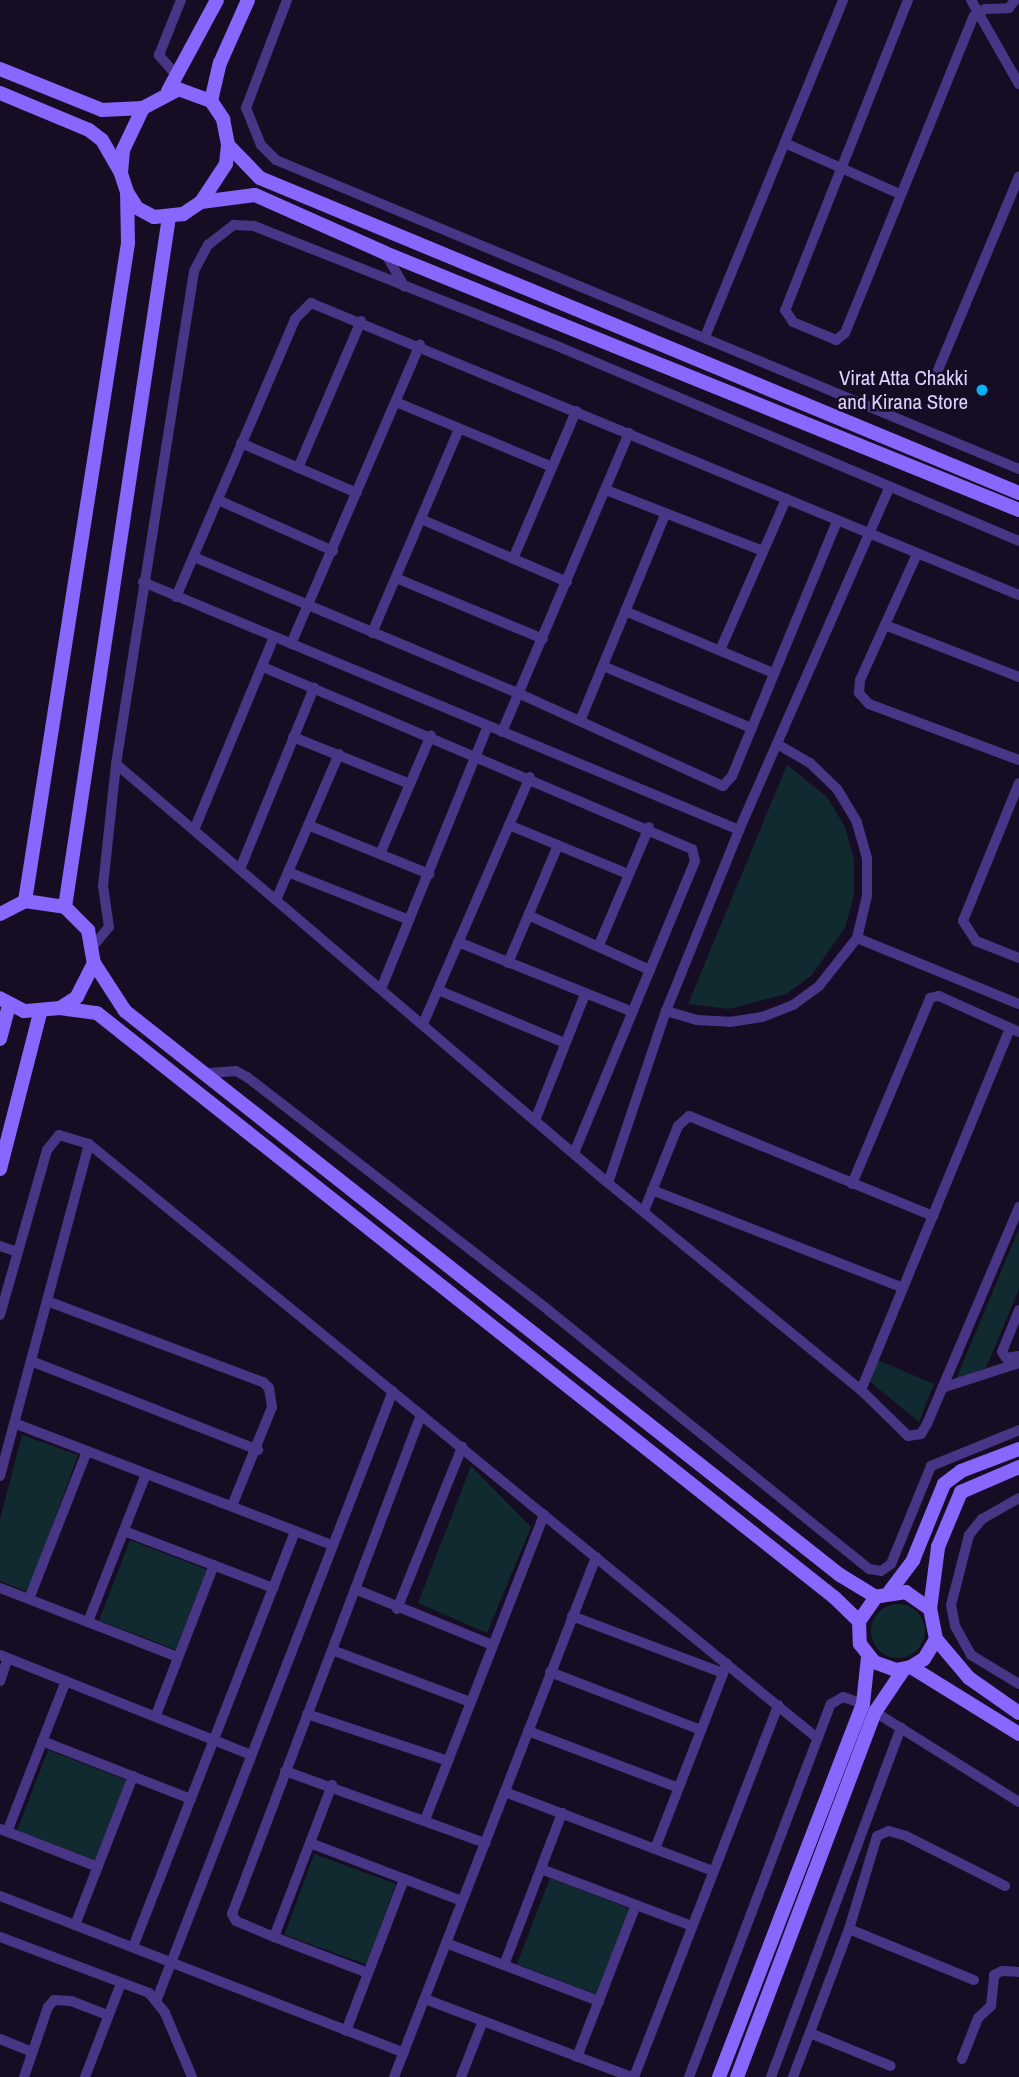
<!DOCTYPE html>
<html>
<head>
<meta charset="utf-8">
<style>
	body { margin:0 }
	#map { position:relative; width:1019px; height:2077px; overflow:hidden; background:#160d25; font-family:"Archivo Narrow",sans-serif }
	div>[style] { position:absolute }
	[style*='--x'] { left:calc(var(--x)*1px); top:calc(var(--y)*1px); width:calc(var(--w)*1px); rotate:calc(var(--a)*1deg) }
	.green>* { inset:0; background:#102a2f; transform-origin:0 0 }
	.round { border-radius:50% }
	.street>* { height:10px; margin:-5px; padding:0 5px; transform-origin:5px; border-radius:5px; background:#483586 }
	.secondary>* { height:14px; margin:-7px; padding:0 7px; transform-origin:7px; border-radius:7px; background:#8967ff }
	.dots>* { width:19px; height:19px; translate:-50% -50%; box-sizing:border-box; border:4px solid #160d25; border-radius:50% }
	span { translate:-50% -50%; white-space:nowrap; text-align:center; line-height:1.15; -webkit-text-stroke:5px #160d25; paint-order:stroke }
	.poi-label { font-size:21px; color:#dfd0ff }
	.right { translate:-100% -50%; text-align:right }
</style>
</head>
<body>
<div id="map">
	<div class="green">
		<i style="clip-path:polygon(787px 765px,827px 797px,845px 827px,854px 860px,854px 895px,845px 928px,811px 976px,786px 994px,729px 1009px,688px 1004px)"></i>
		<i style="clip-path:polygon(1019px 1229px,1019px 1289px,986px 1368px,956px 1379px)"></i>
		<i style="clip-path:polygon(878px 1360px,934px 1384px,919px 1422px,869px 1381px)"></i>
		<i style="clip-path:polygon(22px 1435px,78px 1455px,28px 1592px,0 1581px,0 1519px)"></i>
		<i style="clip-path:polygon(471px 1466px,531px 1527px,487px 1633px,418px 1603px)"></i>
		<i style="left:130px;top:1540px;width:82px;height:86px;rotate:21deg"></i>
		<i class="round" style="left:871px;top:1604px;width:54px;height:54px"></i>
		<i style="left:48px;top:1750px;width:85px;height:86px;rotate:21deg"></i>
		<i style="left:314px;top:1854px;width:87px;height:86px;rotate:20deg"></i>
		<i style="left:550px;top:1878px;width:85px;height:92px;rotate:21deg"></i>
	</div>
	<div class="street">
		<i style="--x:287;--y:0;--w:116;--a:110.8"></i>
		<i style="--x:246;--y:108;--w:40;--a:68"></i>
		<i style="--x:261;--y:145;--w:21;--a:45"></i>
		<i style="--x:276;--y:160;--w:805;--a:22.58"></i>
		<i style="--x:908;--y:0;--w:334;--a:111.6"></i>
		<i style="--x:785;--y:310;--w:14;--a:56"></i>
		<i style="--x:793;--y:322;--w:47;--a:22.7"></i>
		<i style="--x:836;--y:340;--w:11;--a:-38"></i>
		<i style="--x:845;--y:333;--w:342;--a:-67.9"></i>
		<i style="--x:974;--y:16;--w:13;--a:-32"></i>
		<i style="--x:985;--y:9;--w:24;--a:-2"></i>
		<i style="--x:1009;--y:8;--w:10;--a:-53"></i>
		<i style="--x:971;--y:0;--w:97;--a:60.3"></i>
		<i style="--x:177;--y:76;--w:28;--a:-131"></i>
		<i style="--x:159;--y:55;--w:59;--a:-68.2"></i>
		<i style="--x:787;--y:144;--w:124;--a:23.9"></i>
		<i style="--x:385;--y:253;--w:39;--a:60"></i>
		<i style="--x:705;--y:337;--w:364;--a:-67.7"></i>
		<i style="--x:938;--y:370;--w:210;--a:-67.3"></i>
		<i style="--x:396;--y:402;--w:169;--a:22.6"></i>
		<i style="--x:241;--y:443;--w:126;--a:23.3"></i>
		<i style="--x:298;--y:468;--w:160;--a:-66.8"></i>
		<i style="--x:606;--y:490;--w:168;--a:21.2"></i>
		<i style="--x:218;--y:500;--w:126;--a:23.9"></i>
		<i style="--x:421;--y:519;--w:159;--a:23.3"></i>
		<i style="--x:917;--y:554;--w:138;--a:114.3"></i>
		<i style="--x:860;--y:680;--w:13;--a:94"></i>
		<i style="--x:859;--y:693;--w:15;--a:48"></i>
		<i style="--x:869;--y:704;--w:160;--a:20.5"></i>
		<i style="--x:194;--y:557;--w:354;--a:22.8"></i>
		<i style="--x:520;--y:694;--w:223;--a:24.4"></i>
		<i style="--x:723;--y:786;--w:13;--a:-48"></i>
		<i style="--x:732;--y:776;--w:276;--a:-67.6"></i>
		<i style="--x:513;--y:559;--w:161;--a:-66.9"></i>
		<i style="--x:396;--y:578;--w:159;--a:22.5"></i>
		<i style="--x:143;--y:582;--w:646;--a:22.59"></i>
		<i style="--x:176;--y:597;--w:302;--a:-66.8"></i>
		<i style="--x:295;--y:319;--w:23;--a:-45"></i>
		<i style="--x:311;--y:303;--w:766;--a:22.41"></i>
		<i style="--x:625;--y:611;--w:160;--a:22.7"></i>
		<i style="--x:885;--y:625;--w:144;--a:21.2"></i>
		<i style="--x:372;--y:633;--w:222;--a:-66.9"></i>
		<i style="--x:291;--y:644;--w:326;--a:-66.7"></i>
		<i style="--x:721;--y:648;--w:163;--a:-66.4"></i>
		<i style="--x:603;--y:666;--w:158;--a:22.7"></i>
		<i style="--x:263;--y:667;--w:466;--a:23"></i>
		<i style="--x:692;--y:849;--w:12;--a:76"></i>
		<i style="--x:695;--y:861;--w:314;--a:112.5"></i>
		<i style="--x:580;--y:721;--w:223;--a:-67.6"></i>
		<i style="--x:502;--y:732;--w:325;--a:-67"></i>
		<i style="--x:293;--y:737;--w:126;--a:21.9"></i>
		<i style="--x:116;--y:764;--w:646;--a:40.42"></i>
		<i style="--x:608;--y:1183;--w:327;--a:39.3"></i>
		<i style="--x:861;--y:1390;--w:66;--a:44.4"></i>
		<i style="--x:908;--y:1436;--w:13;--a:-9"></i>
		<i style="--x:921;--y:1434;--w:12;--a:-59"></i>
		<i style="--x:927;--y:1424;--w:236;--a:-67"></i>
		<i style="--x:1019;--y:783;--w:149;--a:112.1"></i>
		<i style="--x:963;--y:921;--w:24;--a:57"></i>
		<i style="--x:976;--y:941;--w:46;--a:21.6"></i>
		<i style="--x:308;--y:825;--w:131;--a:22"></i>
		<i style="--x:509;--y:825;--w:129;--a:22.4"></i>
		<i style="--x:194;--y:830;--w:207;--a:-67.5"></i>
		<i style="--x:380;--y:854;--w:129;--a:-66.8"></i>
		<i style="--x:240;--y:869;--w:196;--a:-67.8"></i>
		<i style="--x:288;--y:872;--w:130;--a:21.6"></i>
		<i style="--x:276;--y:900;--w:159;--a:-66.7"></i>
		<i style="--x:528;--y:915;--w:134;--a:24.3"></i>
		<i style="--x:857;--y:938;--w:175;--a:22.2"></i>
		<i style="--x:458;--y:942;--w:188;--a:21.8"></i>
		<i style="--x:599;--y:945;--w:128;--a:-67"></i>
		<i style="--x:93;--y:946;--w:25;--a:-50"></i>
		<i style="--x:109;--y:927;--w:41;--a:-98.3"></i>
		<i style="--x:103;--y:886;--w:123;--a:-83.9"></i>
		<i style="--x:116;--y:764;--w:499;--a:-81"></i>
		<i style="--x:194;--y:271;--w:30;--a:-62"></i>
		<i style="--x:208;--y:245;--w:33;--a:-38"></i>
		<i style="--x:234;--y:225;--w:20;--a:3"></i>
		<i style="--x:254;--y:226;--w:318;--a:21.6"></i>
		<i style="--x:550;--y:343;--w:509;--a:22.89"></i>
		<i style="--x:508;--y:963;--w:128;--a:-67"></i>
		<i style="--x:381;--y:989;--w:284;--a:-67.9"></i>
		<i style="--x:438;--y:990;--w:138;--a:22.7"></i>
		<i style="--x:666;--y:1011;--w:32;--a:16"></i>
		<i style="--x:697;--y:1020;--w:33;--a:3"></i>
		<i style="--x:730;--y:1022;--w:32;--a:-9"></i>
		<i style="--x:762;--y:1017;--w:33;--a:-21"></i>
		<i style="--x:793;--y:1005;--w:32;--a:-36"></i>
		<i style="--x:819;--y:986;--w:61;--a:-51.6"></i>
		<i style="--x:857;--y:938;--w:43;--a:-76.6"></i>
		<i style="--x:867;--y:896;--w:38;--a:-90"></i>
		<i style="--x:867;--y:858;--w:37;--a:-106"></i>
		<i style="--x:857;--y:822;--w:39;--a:-121"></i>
		<i style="--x:837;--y:789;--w:37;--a:-136"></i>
		<i style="--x:810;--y:763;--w:38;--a:-150"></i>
		<i style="--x:423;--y:1024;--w:269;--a:-66.6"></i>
		<i style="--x:208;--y:1073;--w:28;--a:-4"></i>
		<i style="--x:236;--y:1071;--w:13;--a:29"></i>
		<i style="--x:247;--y:1077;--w:381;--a:37.7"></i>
		<i style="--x:548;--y:1310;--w:412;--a:38.9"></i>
		<i style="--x:869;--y:1569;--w:12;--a:9"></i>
		<i style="--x:881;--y:1571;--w:12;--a:-35"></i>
		<i style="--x:891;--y:1564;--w:106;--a:-67.8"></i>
		<i style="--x:931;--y:1466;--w:95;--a:-22.2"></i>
		<i style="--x:536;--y:1118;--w:133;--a:-68.4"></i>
		<i style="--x:608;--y:1183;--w:182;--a:-71.4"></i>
		<i style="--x:666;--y:1011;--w:195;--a:-68"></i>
		<i style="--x:739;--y:830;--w:373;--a:-66.3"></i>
		<i style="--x:852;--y:1184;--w:202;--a:-67.2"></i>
		<i style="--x:930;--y:998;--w:9;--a:-13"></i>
		<i style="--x:939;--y:996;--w:88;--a:24.2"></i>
		<i style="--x:652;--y:1190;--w:269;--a:21.3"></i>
		<i style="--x:644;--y:1211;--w:92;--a:-68.2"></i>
		<i style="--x:678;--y:1126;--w:15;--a:-42"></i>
		<i style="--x:689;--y:1116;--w:264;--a:22.3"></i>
		<i style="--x:0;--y:1246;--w:18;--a:19"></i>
		<i style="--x:47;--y:1301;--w:231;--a:20.6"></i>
		<i style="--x:263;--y:1382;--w:8;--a:45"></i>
		<i style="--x:269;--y:1388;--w:19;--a:81"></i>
		<i style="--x:272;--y:1407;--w:107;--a:112"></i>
		<i style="--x:1019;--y:1310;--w:45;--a:112"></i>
		<i style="--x:1002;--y:1352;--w:7;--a:56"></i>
		<i style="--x:1006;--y:1358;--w:13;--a:-9"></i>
		<i style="--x:0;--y:1315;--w:172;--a:-74.1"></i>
		<i style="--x:47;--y:1150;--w:19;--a:-51"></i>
		<i style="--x:59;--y:1135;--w:31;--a:17"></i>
		<i style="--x:89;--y:1144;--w:940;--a:39.21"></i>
		<i style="--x:31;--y:1361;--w:244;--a:21.4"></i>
		<i style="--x:942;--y:1388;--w:81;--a:-18"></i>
		<i style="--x:861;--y:1390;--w:391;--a:-67.6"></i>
		<i style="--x:14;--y:1423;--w:340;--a:21"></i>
		<i style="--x:0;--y:1476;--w:344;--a:-75"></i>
		<i style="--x:1019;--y:1498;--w:43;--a:150.4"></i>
		<i style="--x:982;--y:1519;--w:21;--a:129"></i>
		<i style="--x:969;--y:1535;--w:72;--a:104.4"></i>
		<i style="--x:951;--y:1605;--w:21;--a:79"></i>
		<i style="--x:955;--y:1626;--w:33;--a:61"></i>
		<i style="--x:971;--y:1655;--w:56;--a:31.1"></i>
		<i style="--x:124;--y:1531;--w:160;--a:20.9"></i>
		<i style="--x:0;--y:1588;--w:191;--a:21.2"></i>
		<i style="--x:355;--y:1589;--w:148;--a:22.2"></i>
		<i style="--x:29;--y:1599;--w:159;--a:-68.6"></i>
		<i style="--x:397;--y:1609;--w:175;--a:-68.1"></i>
		<i style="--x:572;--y:1616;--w:161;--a:20.7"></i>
		<i style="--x:88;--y:1622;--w:159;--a:-68.6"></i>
		<i style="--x:332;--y:1650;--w:147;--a:20.6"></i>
		<i style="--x:0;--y:1655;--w:270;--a:21.7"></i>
		<i style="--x:550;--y:1672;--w:162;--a:21"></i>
		<i style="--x:0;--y:1681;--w:24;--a:-71"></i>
		<i style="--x:875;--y:1712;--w:170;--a:32"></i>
		<i style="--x:307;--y:1714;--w:149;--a:18.4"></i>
		<i style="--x:156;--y:1715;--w:161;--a:-68.9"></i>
		<i style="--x:528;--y:1731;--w:161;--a:20.7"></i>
		<i style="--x:42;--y:1741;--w:160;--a:21.3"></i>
		<i style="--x:285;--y:1771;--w:213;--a:19.8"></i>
		<i style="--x:505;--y:1792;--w:222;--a:20.8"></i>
		<i style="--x:425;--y:1820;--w:328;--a:-68.7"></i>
		<i style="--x:0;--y:1829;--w:105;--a:21.2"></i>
		<i style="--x:7;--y:1832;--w:162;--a:-68.7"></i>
		<i style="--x:310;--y:1843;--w:163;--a:20.9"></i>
		<i style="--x:655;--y:1849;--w:199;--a:-68.8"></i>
		<i style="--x:541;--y:1869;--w:161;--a:20.7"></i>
		<i style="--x:0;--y:1896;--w:433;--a:21.2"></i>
		<i style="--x:75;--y:1925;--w:160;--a:-68.7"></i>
		<i style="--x:849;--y:1929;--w:135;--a:22.2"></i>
		<i style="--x:0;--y:1937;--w:159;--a:20.6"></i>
		<i style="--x:149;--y:1993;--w:26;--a:51"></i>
		<i style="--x:165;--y:2013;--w:69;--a:67.1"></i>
		<i style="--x:274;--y:1937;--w:163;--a:-69.1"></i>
		<i style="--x:446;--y:1943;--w:164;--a:20.8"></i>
		<i style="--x:133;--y:1947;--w:446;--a:-68.7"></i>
		<i style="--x:504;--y:1965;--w:163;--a:-69.1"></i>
		<i style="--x:368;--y:1973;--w:101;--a:-159"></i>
		<i style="--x:274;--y:1937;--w:41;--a:-157.2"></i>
		<i style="--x:236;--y:1921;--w:8;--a:-120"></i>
		<i style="--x:232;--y:1914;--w:534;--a:-69.26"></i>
		<i style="--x:157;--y:1999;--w:652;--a:-68.79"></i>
		<i style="--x:425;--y:1999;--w:220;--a:20.7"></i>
		<i style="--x:346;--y:2031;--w:163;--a:-69.1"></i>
		<i style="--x:810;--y:2033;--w:87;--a:22.2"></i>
		<i style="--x:0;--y:2039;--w:35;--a:22"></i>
		<i style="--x:577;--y:2057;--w:163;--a:-68.8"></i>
		<i style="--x:962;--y:2059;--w:44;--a:-68.7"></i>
		<i style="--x:978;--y:2018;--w:18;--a:-43"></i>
		<i style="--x:991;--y:2006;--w:31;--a:-84"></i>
		<i style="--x:994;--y:1975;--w:9;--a:-27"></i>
		<i style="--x:1002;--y:1971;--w:17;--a:3"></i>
		<i style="--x:24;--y:2077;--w:74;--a:-71.1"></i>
		<i style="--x:48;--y:2007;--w:9;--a:-49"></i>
		<i style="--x:54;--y:2000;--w:17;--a:3"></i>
		<i style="--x:71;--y:2001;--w:40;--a:21"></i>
		<i style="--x:85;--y:2077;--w:101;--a:-69"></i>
		<i style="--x:394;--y:2077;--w:558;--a:-68.77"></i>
		<i style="--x:461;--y:2077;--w:60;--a:-68.6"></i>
		<i style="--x:634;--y:2077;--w:399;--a:-68.8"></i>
		<i style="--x:689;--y:2077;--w:399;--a:-69.2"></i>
		<i style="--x:831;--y:1704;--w:14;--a:-30"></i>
		<i style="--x:843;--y:1697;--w:21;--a:19"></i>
		<i style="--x:771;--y:2077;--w:373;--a:-69.6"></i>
		<i style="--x:793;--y:2077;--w:158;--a:-69.3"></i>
		<i style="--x:849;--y:1929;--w:97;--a:-73.2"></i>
		<i style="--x:877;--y:1836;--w:13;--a:-23"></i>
		<i style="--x:889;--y:1831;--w:18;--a:16"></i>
		<i style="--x:906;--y:1836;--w:111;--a:26.8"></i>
	</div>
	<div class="secondary">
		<i style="--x:0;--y:69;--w:110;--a:21.9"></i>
		<i style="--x:102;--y:110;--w:41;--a:-2.8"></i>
		<i style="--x:178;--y:89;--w:35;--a:20"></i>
		<i style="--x:211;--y:101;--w:22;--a:56"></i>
		<i style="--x:223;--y:119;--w:26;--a:79"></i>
		<i style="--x:228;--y:145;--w:19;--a:96"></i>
		<i style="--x:226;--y:164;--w:45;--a:123.3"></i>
		<i style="--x:201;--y:202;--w:22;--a:146"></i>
		<i style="--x:183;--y:214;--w:29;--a:174"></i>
		<i style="--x:154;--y:217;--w:19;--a:-152"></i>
		<i style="--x:137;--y:208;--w:19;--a:-122"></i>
		<i style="--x:127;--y:192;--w:20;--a:-108"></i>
		<i style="--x:121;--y:173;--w:23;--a:-85"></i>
		<i style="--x:123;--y:150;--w:47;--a:-64.5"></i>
		<i style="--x:143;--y:108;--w:40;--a:-28"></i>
		<i style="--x:168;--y:91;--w:103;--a:-61.7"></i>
		<i style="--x:0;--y:93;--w:96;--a:22.6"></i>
		<i style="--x:89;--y:130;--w:16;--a:38"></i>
		<i style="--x:102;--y:140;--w:36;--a:60"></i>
		<i style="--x:211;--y:101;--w:39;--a:-77"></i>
		<i style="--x:220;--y:63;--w:69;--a:-66"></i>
		<i style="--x:228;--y:145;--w:46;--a:45.9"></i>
		<i style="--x:260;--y:178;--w:822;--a:22.54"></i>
		<i style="--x:201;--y:202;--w:54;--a:-7.4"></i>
		<i style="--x:255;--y:195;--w:142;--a:24"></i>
		<i style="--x:385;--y:253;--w:684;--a:22.07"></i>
		<i style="--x:25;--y:901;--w:666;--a:-81.1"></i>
		<i style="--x:128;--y:243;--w:51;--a:-91.1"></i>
		<i style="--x:65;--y:907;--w:698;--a:-81.43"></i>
		<i style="--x:0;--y:914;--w:28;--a:-27"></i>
		<i style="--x:25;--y:901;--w:40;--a:8.5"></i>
		<i style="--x:65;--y:907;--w:33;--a:45"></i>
		<i style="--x:88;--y:930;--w:34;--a:80"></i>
		<i style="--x:94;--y:963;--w:38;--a:117"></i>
		<i style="--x:77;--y:997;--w:20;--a:147"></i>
		<i style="--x:60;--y:1008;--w:36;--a:175"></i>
		<i style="--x:24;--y:1011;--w:27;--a:-152"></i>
		<i style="--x:94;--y:963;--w:57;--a:57.1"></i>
		<i style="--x:125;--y:1011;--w:911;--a:38.27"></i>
		<i style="--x:840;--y:1575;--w:42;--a:31.4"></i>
		<i style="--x:60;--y:1008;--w:37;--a:8"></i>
		<i style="--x:97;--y:1013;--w:942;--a:38.4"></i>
		<i style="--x:835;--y:1598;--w:33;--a:44"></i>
		<i style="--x:859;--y:1621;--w:23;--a:88"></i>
		<i style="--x:860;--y:1644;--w:23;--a:52"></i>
		<i style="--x:874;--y:1662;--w:23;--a:20"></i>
		<i style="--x:896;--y:1670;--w:15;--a:-11"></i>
		<i style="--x:911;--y:1667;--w:15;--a:-32"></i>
		<i style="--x:924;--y:1659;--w:23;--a:-59"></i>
		<i style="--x:936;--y:1639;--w:31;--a:-101"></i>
		<i style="--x:930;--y:1609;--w:29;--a:-145"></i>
		<i style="--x:906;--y:1592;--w:30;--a:171"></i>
		<i style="--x:876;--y:1597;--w:29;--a:125"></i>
		<i style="--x:0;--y:1039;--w:35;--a:-75"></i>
		<i style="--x:0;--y:1169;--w:161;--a:-75.6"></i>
		<i style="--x:890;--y:1591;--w:39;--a:-53"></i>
		<i style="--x:913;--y:1560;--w:82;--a:-67.8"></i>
		<i style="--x:944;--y:1484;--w:21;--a:-37"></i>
		<i style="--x:961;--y:1471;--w:62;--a:-20.8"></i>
		<i style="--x:930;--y:1609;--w:63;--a:-82.6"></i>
		<i style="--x:938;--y:1547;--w:60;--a:-67.3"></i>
		<i style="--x:961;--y:1492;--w:63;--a:-23.3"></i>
		<i style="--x:936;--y:1639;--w:51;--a:49.8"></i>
		<i style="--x:969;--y:1678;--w:61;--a:35"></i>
		<i style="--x:911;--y:1667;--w:127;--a:31.8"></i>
		<i style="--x:719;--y:2077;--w:400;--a:-68.9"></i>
		<i style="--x:863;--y:1704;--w:47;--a:-83.9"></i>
		<i style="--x:737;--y:2077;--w:390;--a:-69.3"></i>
		<i style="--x:875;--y:1712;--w:52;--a:-56"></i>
	</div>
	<div class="dots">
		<i style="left:982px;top:390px;background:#00b2fb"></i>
	</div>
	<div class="poi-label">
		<span class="right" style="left:968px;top:390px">Virat Atta Chakki<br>and Kirana Store</span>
	</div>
</div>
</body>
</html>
